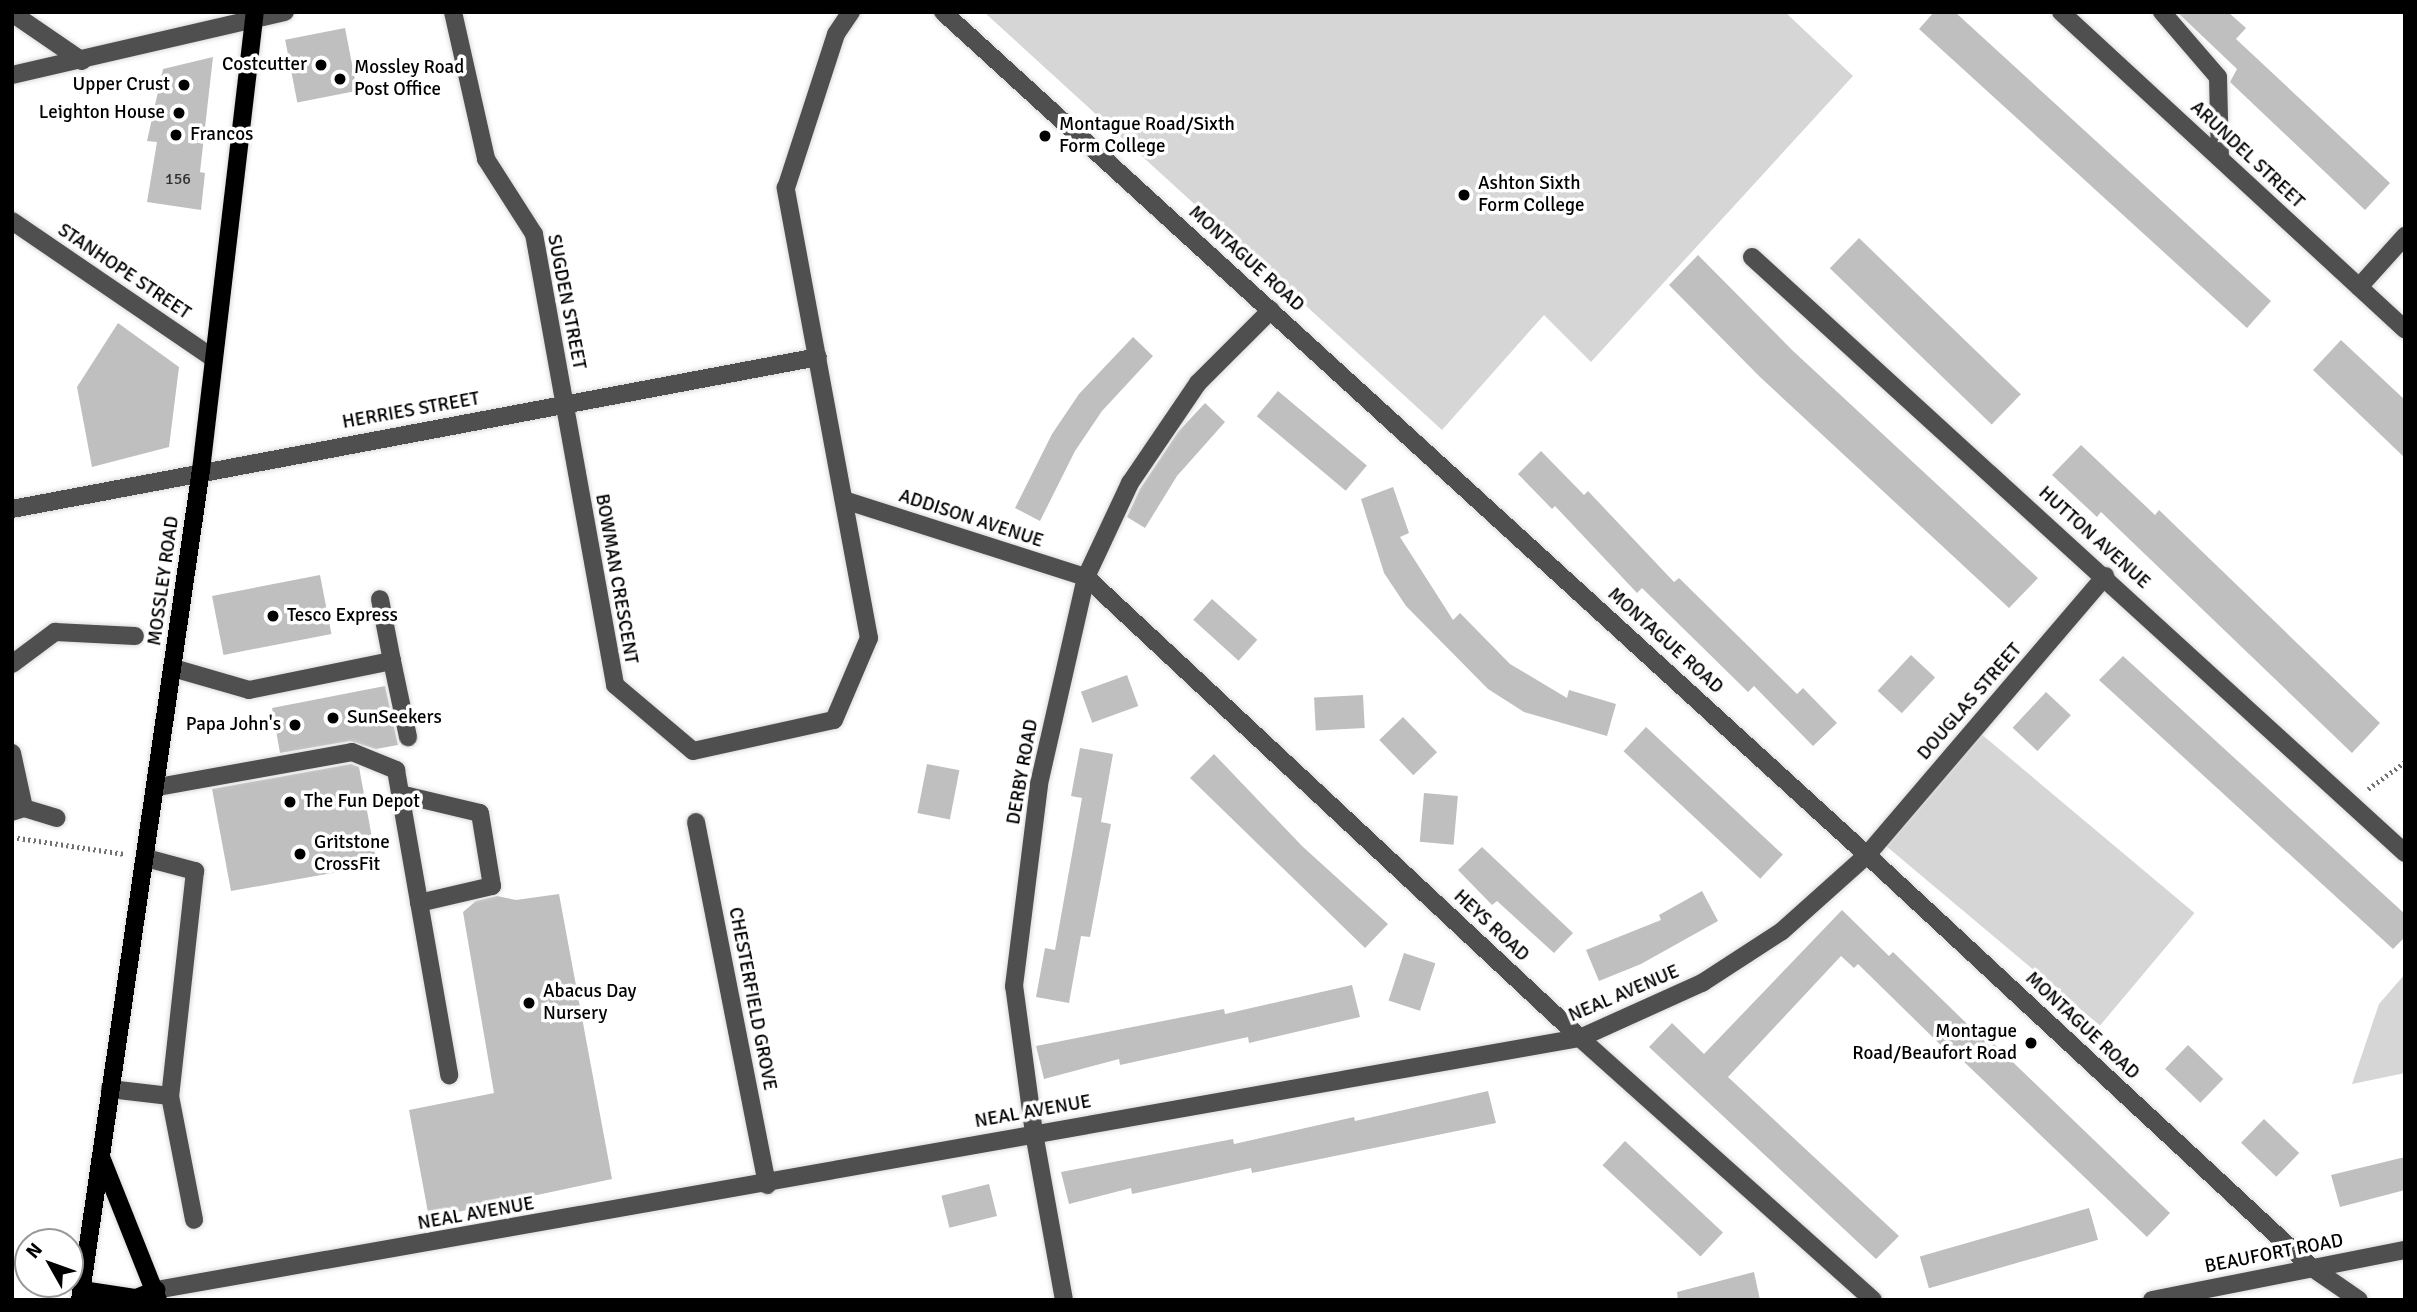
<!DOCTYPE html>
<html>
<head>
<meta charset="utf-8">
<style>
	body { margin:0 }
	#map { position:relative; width:2417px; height:1312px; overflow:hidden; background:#fff; font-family:Signika,sans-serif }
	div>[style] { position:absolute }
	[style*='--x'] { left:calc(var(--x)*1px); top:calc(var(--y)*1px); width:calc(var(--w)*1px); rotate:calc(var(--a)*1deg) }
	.green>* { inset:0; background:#d6d6d6; transform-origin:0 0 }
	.building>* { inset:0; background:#bfbfbf; transform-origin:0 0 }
	.path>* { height:4.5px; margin-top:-2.25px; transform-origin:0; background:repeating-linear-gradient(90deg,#717171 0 2px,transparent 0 5.5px) }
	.roads { filter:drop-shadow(0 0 2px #dbdbdb) drop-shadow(0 0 2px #dbdbdb) }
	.minor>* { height:18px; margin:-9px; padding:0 9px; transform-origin:9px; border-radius:9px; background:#4f4f4f }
	.major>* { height:18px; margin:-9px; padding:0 9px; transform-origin:9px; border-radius:9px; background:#000 }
	.dots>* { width:19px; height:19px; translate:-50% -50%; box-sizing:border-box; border:4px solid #fff; border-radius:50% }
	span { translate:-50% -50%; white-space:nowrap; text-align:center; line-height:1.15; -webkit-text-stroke:7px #fff; paint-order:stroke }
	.number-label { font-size:16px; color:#303030 }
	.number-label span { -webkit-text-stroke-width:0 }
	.poi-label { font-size:19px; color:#000 }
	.right { translate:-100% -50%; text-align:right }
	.left { translate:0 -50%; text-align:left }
	.street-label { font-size:19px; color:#000 }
	.frame { position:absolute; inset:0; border:14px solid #000; pointer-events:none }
	.north { position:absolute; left:14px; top:1228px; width:70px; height:70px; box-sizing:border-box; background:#fff; border:2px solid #999; border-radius:50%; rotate:310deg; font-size:19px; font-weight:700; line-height:28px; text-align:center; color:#000 }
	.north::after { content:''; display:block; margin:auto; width:24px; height:32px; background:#000; clip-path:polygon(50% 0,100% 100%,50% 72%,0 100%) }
</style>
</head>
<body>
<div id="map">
	<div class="green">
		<i style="clip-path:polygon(984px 12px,1785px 12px,1853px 76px,1591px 362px,1544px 315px,1442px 430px)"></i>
		<i style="left:1980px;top:733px;width:280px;height:147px;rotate:40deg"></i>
		<i style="clip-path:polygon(2405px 974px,2405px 1073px,2352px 1084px,2379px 1004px)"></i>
	</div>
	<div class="building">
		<i style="clip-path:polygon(1934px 12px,1955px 12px,2271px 301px,2247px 328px,1919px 29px)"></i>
		<i style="clip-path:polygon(2177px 12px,2228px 12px,2246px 28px,2236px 39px,2390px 183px,2365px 210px,2230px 82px,2237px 69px)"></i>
		<i style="left:345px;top:28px;width:64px;height:61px;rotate:79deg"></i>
		<i style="clip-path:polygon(213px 57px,200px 172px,205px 173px,201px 210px,147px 202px,157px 142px,147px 141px,163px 69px)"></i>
		<i style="left:1859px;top:238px;width:225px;height:42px;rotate:44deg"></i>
		<i style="clip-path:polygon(1698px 255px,1792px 350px,2038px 578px,2009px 608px,1760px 377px,1669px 285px)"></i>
		<i style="clip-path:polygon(118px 323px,179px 367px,169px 447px,92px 467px,77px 387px)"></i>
		<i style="clip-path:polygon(1133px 337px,1153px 356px,1102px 411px,1075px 451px,1040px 521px,1015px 508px,1052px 434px,1079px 394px)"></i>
		<i style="clip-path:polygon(2341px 340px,2405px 400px,2405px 458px,2313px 370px)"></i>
		<i style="left:1278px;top:391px;width:116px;height:33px;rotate:40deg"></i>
		<i style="clip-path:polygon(1205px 403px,1225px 422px,1177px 476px,1145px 528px,1127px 517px,1140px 489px,1178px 432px)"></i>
		<i style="clip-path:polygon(2081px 445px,2155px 515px,2159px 510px,2380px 723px,2352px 753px,2101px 512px,2097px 517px,2052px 475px)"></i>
		<i style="clip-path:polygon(1541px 451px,1584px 495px,1588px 491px,1674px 582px,1679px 578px,1797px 694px,1803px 688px,1837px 723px,1813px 746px,1754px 686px,1748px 692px,1642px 588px,1637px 593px,1555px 506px,1552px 509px,1518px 474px)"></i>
		<i style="clip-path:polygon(1393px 487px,1409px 533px,1400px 537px,1453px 620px,1460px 613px,1510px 664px,1567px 698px,1569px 690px,1616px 704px,1607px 736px,1524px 712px,1488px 689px,1406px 606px,1384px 573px,1361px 499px)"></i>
		<i style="left:320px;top:575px;width:60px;height:110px;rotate:79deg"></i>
		<i style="left:1212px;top:599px;width:61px;height:28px;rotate:42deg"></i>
		<i style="left:1911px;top:655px;width:33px;height:49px;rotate:43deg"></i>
		<i style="clip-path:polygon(2123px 656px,2405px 914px,2405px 937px,2393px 949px,2099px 680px)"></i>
		<i style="left:1127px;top:675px;width:33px;height:49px;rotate:70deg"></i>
		<i style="clip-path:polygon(385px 686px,398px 745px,376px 749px,350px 741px,280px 753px,272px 708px)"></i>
		<i style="left:2046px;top:692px;width:34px;height:49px;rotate:43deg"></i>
		<i style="left:1363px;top:695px;width:33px;height:49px;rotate:87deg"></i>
		<i style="left:1403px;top:717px;width:49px;height:33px;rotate:46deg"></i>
		<i style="left:1646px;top:727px;width:187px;height:33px;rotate:43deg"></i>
		<i style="clip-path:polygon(1080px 748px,1113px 754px,1101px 822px,1111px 824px,1090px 937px,1081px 936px,1069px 1003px,1036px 997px,1045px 948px,1055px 950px,1082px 798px,1071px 796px)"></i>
		<i style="clip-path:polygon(1214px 754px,1302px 846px,1388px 924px,1365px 948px,1190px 778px)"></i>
		<i style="clip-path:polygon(351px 764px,359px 767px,377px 865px,231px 891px,212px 789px)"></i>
		<i style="left:927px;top:764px;width:33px;height:50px;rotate:11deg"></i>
		<i style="left:1424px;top:793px;width:34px;height:49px;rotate:5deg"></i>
		<i style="clip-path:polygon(1482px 847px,1573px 933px,1554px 953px,1497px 901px,1492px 905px,1458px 870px)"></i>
		<i style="clip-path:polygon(1702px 891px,1718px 921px,1641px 964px,1599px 981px,1586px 950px,1661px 920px,1659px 915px)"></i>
		<i style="clip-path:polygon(559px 894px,612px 1179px,429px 1218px,409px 1110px,494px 1093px,463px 912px,476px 901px,497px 896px,516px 900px)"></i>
		<i style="clip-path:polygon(1842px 910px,1889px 956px,1893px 952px,1991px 1047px,1994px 1044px,2170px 1213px,2147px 1237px,1960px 1058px,1957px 1061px,1858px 964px,1854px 968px,1841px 956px,1728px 1077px,1899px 1236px,1876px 1259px,1649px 1047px,1672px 1023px,1704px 1054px)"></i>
		<i style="left:1404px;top:953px;width:33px;height:50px;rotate:18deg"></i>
		<i style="clip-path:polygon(1352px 985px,1360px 1017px,1249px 1043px,1248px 1037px,1120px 1065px,1119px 1059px,1044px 1079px,1036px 1046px,1224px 1009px,1225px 1014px)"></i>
		<i style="left:2188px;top:1045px;width:49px;height:33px;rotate:44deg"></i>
		<i style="clip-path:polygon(1488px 1091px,1496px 1123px,1252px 1173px,1251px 1168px,1132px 1194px,1131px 1188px,1069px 1204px,1061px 1172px,1233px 1139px,1234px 1144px,1354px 1117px,1355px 1121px)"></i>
		<i style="left:2264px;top:1119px;width:49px;height:33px;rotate:44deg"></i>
		<i style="left:1625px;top:1141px;width:134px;height:33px;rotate:43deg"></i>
		<i style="clip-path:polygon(2405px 1157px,2405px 1190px,2340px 1207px,2331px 1175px)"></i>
		<i style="left:989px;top:1184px;width:33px;height:49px;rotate:76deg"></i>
		<i style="left:2089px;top:1208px;width:33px;height:176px;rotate:74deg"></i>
		<i style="clip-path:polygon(1754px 1272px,1760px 1300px,1678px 1300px,1677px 1292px)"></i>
	</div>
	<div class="path">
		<i style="--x:2368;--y:789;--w:46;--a:-36.1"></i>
		<i style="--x:12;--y:837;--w:114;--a:8.6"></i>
	</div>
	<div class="roads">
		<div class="minor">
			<i style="--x:453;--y:12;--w:151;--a:77.3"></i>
			<i style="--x:486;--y:159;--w:89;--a:57.4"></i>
			<i style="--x:534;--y:234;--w:458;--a:79.8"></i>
			<i style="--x:615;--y:685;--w:102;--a:40.2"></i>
			<i style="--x:693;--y:751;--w:144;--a:-12.4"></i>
			<i style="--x:834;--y:720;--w:89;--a:-66.9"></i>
			<i style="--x:869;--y:638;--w:458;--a:-100.5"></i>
			<i style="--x:786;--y:188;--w:162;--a:-72"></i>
			<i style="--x:836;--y:34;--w:27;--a:-56"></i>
			<i style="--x:943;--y:12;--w:1251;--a:42.38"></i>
			<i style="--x:1867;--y:855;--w:606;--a:42.86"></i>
			<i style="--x:2311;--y:1267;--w:58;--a:34.5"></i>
			<i style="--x:2061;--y:12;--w:468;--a:42.7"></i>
			<i style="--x:2162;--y:12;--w:86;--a:49.3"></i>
			<i style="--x:2218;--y:77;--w:81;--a:88.6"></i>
			<i style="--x:12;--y:13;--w:85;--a:34.4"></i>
			<i style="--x:12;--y:75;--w:280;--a:-13"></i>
			<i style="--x:12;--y:221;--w:243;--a:34.3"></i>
			<i style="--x:1752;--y:257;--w:884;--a:42.39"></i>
			<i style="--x:2359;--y:287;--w:69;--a:-48"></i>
			<i style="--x:844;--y:500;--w:254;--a:17.7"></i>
			<i style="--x:1086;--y:577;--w:676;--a:43.02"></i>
			<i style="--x:1580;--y:1038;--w:393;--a:41.8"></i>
			<i style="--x:12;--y:509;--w:820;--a:-10.68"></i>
			<i style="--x:392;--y:661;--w:78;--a:78.1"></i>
			<i style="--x:12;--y:664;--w:54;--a:-36.7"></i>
			<i style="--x:55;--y:632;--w:80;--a:2.9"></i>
			<i style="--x:173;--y:668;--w:79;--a:16.1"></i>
			<i style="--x:249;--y:690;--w:146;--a:-11.5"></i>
			<i style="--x:392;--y:661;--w:63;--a:-101"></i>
			<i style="--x:12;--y:753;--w:56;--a:77.7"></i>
			<i style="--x:24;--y:808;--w:13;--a:162"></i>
			<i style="--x:158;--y:787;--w:197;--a:-10.2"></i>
			<i style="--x:352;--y:752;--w:48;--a:22.2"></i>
			<i style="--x:396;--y:770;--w:310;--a:80.1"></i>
			<i style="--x:400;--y:794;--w:82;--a:13.4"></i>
			<i style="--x:480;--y:813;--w:74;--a:80.7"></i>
			<i style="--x:492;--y:886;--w:75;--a:166.9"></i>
			<i style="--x:24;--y:808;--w:34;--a:17"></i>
			<i style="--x:696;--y:822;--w:370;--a:78.9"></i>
			<i style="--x:146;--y:858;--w:51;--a:14.9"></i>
			<i style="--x:195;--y:871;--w:226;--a:96.3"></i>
			<i style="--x:170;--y:1096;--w:126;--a:79"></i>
			<i style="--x:110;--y:1089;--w:60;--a:6.7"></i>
			<i style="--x:156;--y:1290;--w:1446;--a:-10.04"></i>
			<i style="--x:1580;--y:1038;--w:134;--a:-24.3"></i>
			<i style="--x:1702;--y:983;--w:95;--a:-33"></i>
			<i style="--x:1782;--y:931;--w:114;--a:-41.8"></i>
			<i style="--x:1867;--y:855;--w:367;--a:-49.5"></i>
			<i style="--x:1064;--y:1300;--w:170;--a:-100.2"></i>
			<i style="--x:1034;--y:1133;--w:148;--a:-97.7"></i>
			<i style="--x:1014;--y:986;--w:204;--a:-82.9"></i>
			<i style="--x:1039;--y:784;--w:212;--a:-77.2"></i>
			<i style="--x:1086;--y:577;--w:104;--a:-64.9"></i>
			<i style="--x:1130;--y:483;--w:121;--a:-55.8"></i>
			<i style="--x:1198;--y:383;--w:103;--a:-45"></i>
			<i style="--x:2152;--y:1300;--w:258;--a:-11.2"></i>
		</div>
		<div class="major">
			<i style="--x:101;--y:1157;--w:154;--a:68.3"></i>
			<i style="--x:82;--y:1290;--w:55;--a:8.4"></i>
			<i style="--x:136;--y:1298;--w:22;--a:-22"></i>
			<i style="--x:80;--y:1300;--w:839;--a:-81.71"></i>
			<i style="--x:201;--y:470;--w:461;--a:-83.3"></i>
		</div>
	</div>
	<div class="dots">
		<i style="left:321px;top:65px;background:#000"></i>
		<i style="left:340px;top:79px;background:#000"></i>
		<i style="left:184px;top:85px;background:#000"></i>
		<i style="left:179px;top:113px;background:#000"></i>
		<i style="left:176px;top:135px;background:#000"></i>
		<i style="left:1045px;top:136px;background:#000"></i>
		<i style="left:1464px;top:195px;background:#000"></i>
		<i style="left:273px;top:616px;background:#000"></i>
		<i style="left:333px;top:718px;background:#000"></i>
		<i style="left:295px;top:725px;background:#000"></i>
		<i style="left:290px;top:802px;background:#000"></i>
		<i style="left:300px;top:854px;background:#000"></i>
		<i style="left:529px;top:1003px;background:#000"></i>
		<i style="left:2031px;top:1043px;background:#000"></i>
	</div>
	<div class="number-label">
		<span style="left:178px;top:179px">156</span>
	</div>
	<div class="poi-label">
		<span class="right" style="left:307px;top:65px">Costcutter</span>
		<span class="left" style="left:354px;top:79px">Mossley Road<br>Post Office</span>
		<span class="right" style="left:170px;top:85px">Upper Crust</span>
		<span class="right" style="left:165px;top:113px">Leighton House</span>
		<span class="left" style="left:1059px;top:136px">Montague Road/Sixth<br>Form College</span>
		<span class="left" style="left:190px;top:135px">Francos</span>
		<span class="left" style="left:1478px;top:195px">Ashton Sixth<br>Form College</span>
		<span class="left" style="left:287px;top:616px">Tesco Express</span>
		<span class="left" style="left:347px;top:718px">SunSeekers</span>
		<span class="right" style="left:281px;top:725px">Papa John's</span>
		<span class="left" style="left:304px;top:802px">The Fun Depot</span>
		<span class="left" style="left:314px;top:854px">Gritstone<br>CrossFit</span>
		<span class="left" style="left:543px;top:1003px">Abacus Day<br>Nursery</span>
		<span class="right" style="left:2017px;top:1043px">Montague<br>Road/Beaufort Road</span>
	</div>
	<div class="street-label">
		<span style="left:2247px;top:155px;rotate:43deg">ARUNDEL STREET</span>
		<span style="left:1246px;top:259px;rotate:42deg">MONTAGUE ROAD</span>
		<span style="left:124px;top:272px;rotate:34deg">STANHOPE STREET</span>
		<span style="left:566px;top:302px;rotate:79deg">SUGDEN STREET</span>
		<span style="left:411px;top:411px;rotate:-10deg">HERRIES STREET</span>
		<span style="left:971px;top:519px;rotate:18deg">ADDISON AVENUE</span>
		<span style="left:2094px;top:538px;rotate:42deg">HUTTON AVENUE</span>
		<span style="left:616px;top:579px;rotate:80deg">BOWMAN CRESCENT</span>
		<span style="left:164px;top:581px;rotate:-82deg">MOSSLEY ROAD</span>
		<span style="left:1665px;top:641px;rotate:42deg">MONTAGUE ROAD</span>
		<span style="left:1970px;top:702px;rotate:-49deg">DOUGLAS STREET</span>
		<span style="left:1023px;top:772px;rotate:-80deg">DERBY ROAD</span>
		<span style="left:1491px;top:926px;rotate:43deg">HEYS ROAD</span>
		<span style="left:1624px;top:994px;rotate:-23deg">NEAL AVENUE</span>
		<span style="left:752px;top:999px;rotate:79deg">CHESTERFIELD GROVE</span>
		<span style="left:2082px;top:1026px;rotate:43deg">MONTAGUE ROAD</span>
		<span style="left:1033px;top:1112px;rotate:-10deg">NEAL AVENUE</span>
		<span style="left:476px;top:1214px;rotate:-10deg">NEAL AVENUE</span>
		<span style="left:2274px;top:1254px;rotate:-11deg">BEAUFORT ROAD</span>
	</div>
	<div class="frame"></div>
	<div class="north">N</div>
</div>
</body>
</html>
